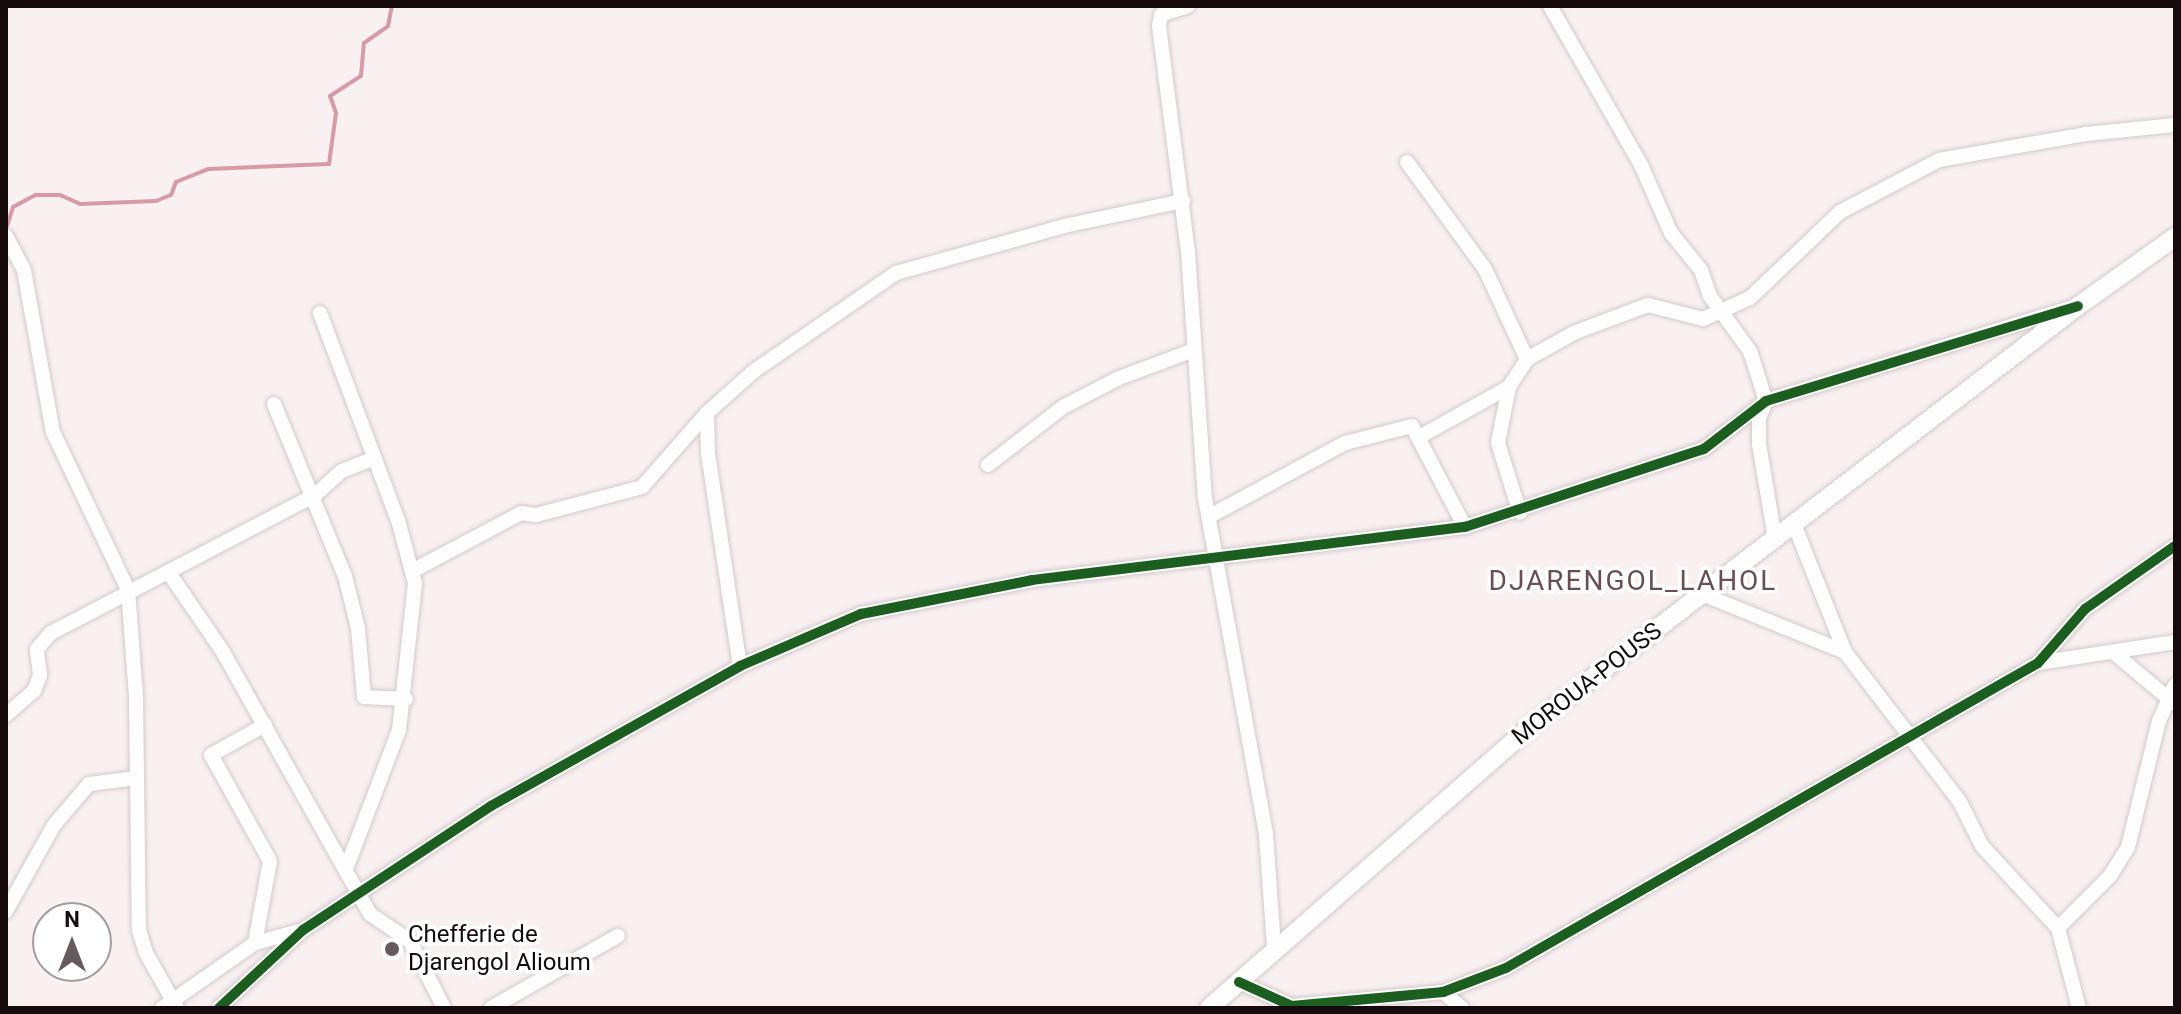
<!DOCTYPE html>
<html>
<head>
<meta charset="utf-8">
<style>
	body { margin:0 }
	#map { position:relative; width:2181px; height:1014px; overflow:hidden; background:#f8f0f1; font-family:Roboto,sans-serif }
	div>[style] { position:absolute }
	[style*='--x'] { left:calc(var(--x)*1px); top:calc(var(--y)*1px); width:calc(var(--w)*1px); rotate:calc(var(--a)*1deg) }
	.stream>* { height:4px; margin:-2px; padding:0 2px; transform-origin:2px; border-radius:2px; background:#d89aa4 }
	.roads { filter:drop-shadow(0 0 2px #d4cacb) drop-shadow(0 0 2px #d4cacb) }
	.minor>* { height:14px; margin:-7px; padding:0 7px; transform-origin:7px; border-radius:7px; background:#fefdfd }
	.major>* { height:18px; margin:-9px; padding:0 9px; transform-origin:9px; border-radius:9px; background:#fefdfd }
	.cycleway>* { height:10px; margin:-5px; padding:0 5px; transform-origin:5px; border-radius:5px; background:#1b5e20 }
	.dots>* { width:22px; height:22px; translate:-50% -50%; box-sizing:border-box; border:4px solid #fff; border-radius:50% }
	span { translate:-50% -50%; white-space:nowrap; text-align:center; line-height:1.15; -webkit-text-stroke:7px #fff; paint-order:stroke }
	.street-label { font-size:24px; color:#160a0c }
	.poi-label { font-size:24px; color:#160a0c }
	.left { translate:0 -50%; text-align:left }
	.quarter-label { font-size:28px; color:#6c4e52; letter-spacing:2px }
	.frame { position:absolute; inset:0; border:8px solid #160a0c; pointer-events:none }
	.north { position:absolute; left:32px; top:902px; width:80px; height:80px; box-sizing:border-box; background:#fff; border:2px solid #a29d9e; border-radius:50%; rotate:0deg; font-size:22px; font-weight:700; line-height:32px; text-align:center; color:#160a0c }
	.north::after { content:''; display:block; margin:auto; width:28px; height:36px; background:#655a5c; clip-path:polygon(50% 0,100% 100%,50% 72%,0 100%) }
</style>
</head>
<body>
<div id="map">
	<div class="stream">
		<i style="--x:6;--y:229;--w:23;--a:-72"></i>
		<i style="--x:13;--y:207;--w:26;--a:-28"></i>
		<i style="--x:36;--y:195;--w:24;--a:0"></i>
		<i style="--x:60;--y:195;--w:22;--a:24"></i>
		<i style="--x:80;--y:204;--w:76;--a:-2.3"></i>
		<i style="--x:156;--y:201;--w:16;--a:-22"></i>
		<i style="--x:171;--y:195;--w:14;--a:-69"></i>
		<i style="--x:176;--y:182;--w:35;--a:-22"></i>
		<i style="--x:209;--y:169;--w:120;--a:-2.4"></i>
		<i style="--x:329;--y:164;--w:51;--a:-82.2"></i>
		<i style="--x:336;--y:113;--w:18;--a:-109"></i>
		<i style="--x:330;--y:96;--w:37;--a:-33"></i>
		<i style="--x:361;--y:76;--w:33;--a:-85"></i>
		<i style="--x:364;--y:43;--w:29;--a:-35"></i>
		<i style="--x:388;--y:26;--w:20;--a:-79"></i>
	</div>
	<div class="roads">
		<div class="minor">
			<i style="--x:1188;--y:6;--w:28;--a:162"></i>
			<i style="--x:1161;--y:15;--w:11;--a:100"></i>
			<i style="--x:1159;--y:26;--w:227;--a:82.7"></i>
			<i style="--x:1188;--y:251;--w:248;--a:86.1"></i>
			<i style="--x:1205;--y:498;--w:342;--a:79.7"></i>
			<i style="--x:1266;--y:835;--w:111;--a:85.9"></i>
			<i style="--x:1550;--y:6;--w:183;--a:60.2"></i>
			<i style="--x:1641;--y:165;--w:74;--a:66.2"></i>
			<i style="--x:1671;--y:233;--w:48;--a:51"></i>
			<i style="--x:1701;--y:270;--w:28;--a:71"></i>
			<i style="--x:1710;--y:296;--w:68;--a:54"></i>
			<i style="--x:1750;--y:351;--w:52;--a:72.3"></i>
			<i style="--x:1766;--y:401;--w:18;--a:112"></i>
			<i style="--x:1759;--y:418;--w:26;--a:90"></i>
			<i style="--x:1759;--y:444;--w:96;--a:80.4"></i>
			<i style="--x:1407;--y:162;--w:132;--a:53.9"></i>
			<i style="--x:1485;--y:269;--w:99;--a:65"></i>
			<i style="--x:6;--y:236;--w:38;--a:62"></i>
			<i style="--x:24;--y:270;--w:165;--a:79.9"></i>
			<i style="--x:53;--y:432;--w:175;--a:64.6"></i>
			<i style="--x:128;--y:590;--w:106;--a:85.7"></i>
			<i style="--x:136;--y:696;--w:234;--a:89.3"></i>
			<i style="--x:139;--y:930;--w:24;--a:73"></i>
			<i style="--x:146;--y:953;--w:63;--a:60.6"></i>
			<i style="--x:320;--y:313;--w:221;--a:69.4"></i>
			<i style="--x:398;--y:520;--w:65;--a:74.9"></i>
			<i style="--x:415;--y:583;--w:148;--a:96.2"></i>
			<i style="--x:399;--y:730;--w:146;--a:110.9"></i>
			<i style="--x:1509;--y:387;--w:57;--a:101.1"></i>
			<i style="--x:1498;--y:443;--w:73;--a:72.6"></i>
			<i style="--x:274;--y:404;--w:186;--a:67.6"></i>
			<i style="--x:345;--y:576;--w:54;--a:76"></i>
			<i style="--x:358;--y:628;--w:69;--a:85"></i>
			<i style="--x:364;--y:697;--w:42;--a:2.7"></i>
			<i style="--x:707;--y:413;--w:40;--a:88.6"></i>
			<i style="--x:708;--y:453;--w:215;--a:81.5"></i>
			<i style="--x:1421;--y:436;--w:101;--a:-29.1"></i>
			<i style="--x:1509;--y:387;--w:33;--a:-57"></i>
			<i style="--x:1527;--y:359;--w:56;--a:-28.9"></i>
			<i style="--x:1576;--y:332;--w:77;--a:-20.6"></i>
			<i style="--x:1648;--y:305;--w:57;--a:14.3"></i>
			<i style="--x:1703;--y:319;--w:51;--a:-24.1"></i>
			<i style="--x:1750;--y:298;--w:124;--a:-43.7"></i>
			<i style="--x:1840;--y:212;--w:112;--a:-27.7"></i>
			<i style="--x:1939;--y:160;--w:149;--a:-10"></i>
			<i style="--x:2086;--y:134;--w:89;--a:-5.8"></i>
			<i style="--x:988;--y:465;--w:95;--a:-37.7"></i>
			<i style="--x:1063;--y:407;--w:63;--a:-27.4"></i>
			<i style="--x:1119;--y:378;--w:80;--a:-20.5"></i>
			<i style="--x:1210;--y:516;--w:153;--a:-28.4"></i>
			<i style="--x:1345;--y:443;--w:69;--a:-14.2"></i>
			<i style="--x:1412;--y:426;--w:114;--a:62.3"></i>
			<i style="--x:1794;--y:524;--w:138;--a:68.3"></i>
			<i style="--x:1845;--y:652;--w:189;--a:52.5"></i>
			<i style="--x:1960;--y:802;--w:49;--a:63.4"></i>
			<i style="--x:1982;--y:846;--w:112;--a:47.2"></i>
			<i style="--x:2058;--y:928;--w:83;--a:75.3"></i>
			<i style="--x:414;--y:570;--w:121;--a:-28"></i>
			<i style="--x:521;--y:513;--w:15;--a:8"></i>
			<i style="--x:536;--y:515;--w:110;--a:-14.8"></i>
			<i style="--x:642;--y:487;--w:98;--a:-48.7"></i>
			<i style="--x:707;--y:413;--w:63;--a:-41.8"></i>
			<i style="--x:754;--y:371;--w:173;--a:-34.6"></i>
			<i style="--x:896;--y:273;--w:174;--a:-15.6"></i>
			<i style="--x:1064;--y:226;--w:122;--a:-11.9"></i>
			<i style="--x:169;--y:573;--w:96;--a:55.6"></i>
			<i style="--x:223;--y:652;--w:300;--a:60.7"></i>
			<i style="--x:370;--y:914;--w:48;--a:34"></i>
			<i style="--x:410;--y:941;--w:75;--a:63.1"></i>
			<i style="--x:1702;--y:594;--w:154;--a:22.1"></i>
			<i style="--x:2113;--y:652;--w:80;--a:39.9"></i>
			<i style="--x:2038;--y:663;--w:139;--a:-8.7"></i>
			<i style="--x:6;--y:715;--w:37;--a:-41"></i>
			<i style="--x:34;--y:691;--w:17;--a:-69"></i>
			<i style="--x:40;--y:675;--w:26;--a:-97"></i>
			<i style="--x:37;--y:649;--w:21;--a:-49"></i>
			<i style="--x:51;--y:633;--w:298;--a:-27.6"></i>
			<i style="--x:315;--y:495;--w:36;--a:-42"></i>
			<i style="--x:342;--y:471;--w:35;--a:-22"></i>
			<i style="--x:6;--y:911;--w:98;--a:-60.8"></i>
			<i style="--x:54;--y:825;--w:54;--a:-49.5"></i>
			<i style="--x:89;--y:784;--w:48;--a:-7.1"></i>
			<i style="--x:2058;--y:928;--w:74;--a:-45"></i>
			<i style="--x:2110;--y:876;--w:34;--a:-58"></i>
			<i style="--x:2128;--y:847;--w:130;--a:-76.2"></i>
			<i style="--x:2159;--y:721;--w:39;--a:-66"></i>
			<i style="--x:255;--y:943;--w:83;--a:-79.6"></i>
			<i style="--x:270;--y:861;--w:121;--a:-119.1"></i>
			<i style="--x:211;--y:755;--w:62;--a:-29.1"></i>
			<i style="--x:1239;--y:982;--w:58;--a:24.4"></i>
			<i style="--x:1292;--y:1006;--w:152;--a:-5.3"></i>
			<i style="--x:1443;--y:992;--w:67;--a:-20.9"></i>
			<i style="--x:1506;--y:968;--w:613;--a:-29.83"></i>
			<i style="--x:2038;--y:663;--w:72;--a:-49"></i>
			<i style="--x:2085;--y:609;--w:110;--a:-35"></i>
			<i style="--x:1443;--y:992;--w:25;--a:40"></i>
			<i style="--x:162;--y:1008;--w:113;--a:-35"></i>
			<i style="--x:255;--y:943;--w:50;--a:-15.2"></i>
			<i style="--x:219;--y:1008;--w:115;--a:-42.9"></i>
			<i style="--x:303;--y:930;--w:225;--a:-33.4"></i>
			<i style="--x:491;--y:806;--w:286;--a:-29.3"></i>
			<i style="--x:740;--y:666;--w:132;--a:-23.3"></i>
			<i style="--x:861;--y:614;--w:174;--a:-11.2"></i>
			<i style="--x:1032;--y:580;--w:436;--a:-7"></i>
			<i style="--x:1465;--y:527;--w:251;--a:-18.1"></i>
			<i style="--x:1704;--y:449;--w:78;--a:-37.7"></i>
			<i style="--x:1766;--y:401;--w:318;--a:-17"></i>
			<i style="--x:491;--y:1008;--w:146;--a:-29.6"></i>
		</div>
		<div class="major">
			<i style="--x:1209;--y:1008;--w:439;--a:-41.2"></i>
			<i style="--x:1539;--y:719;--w:679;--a:-37.46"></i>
			<i style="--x:2078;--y:306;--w:119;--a:-35.4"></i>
		</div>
	</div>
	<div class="cycleway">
		<i style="--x:1239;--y:982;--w:58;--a:24.4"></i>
		<i style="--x:1292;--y:1006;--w:152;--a:-5.3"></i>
		<i style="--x:1443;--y:992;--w:67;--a:-20.9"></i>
		<i style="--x:1506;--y:968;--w:613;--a:-29.83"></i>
		<i style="--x:2038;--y:663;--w:72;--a:-49"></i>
		<i style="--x:2085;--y:609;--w:110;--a:-35"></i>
		<i style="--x:219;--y:1008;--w:115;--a:-42.9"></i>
		<i style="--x:303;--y:930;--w:225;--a:-33.4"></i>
		<i style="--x:491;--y:806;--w:286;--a:-29.3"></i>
		<i style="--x:740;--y:666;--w:132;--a:-23.3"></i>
		<i style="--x:861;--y:614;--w:174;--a:-11.2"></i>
		<i style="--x:1032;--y:580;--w:436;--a:-7"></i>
		<i style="--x:1465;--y:527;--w:251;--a:-18.1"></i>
		<i style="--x:1704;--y:449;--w:78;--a:-37.7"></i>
		<i style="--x:1766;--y:401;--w:326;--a:-16.9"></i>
	</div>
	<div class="dots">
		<i style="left:392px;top:949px;background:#655a5c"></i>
	</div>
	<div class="street-label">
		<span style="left:1587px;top:684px;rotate:-38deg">MOROUA-POUSS</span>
	</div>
	<div class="poi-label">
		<span class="left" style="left:408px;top:949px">Chefferie de<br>Djarengol Alioum</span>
	</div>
	<div class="quarter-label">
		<span style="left:1633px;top:581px">DJARENGOL_LAHOL</span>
	</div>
	<div class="frame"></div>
	<div class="north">N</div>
</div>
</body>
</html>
